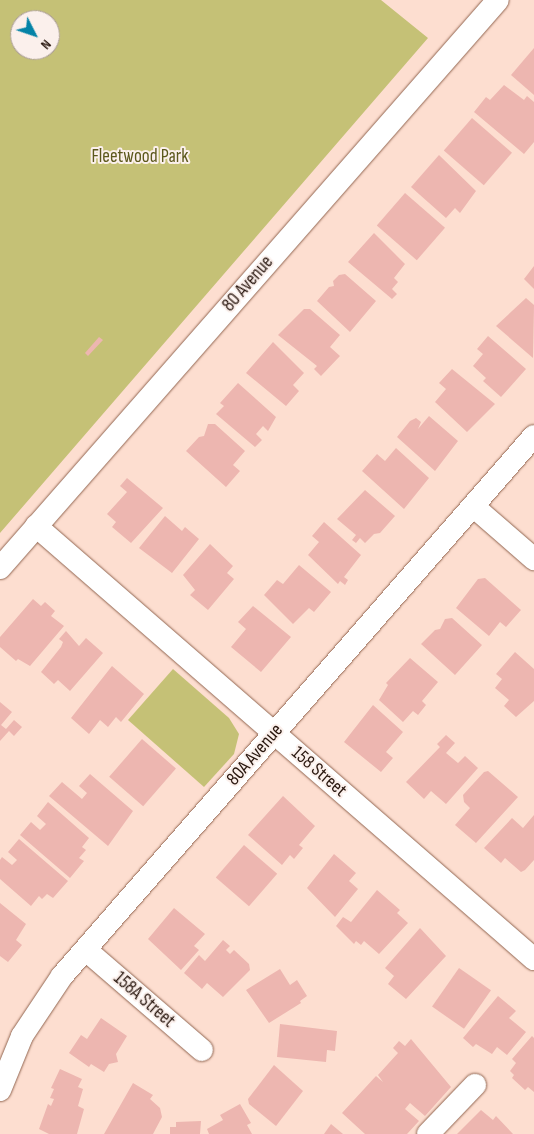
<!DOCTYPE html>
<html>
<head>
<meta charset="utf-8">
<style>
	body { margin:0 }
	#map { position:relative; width:534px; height:1134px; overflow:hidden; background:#fdded0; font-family:"Sofia Sans Condensed",sans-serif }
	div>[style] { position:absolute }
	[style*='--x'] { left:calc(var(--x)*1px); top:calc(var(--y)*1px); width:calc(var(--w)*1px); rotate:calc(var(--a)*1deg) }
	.green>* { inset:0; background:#c5c176 }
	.building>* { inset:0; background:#edb6b0; transform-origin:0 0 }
	.roads { filter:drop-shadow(0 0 1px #926651) drop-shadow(0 0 1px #926651) }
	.minor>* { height:22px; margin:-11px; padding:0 11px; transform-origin:11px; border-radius:11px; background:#fff }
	span { translate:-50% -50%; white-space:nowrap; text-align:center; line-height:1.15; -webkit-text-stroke:4px #fbf0ec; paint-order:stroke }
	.park-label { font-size:19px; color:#5c581c }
	.street-label { font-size:19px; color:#29170f }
	.north { position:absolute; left:10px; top:10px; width:50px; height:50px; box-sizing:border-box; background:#fbf0ec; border:1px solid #a79994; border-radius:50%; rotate:131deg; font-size:14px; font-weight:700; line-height:20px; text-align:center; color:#29170f }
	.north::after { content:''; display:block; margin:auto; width:18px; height:22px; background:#0483a7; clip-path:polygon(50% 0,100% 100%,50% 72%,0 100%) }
</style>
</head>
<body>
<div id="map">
	<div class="green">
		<i style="clip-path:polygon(evenodd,0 0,381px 0,428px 38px,0 533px,0 0,20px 20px,50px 20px,50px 50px,20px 50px,20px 20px)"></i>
		<i style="clip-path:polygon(173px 669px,229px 718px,239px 734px,234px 754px,204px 787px,128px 720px)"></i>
	</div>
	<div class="building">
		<i style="clip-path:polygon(534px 48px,534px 95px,511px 75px)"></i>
		<i style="clip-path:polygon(504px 85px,524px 100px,527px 96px,534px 102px,534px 142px,524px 154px,474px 112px,486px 97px,490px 100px)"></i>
		<i style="left:472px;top:118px;width:53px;height:43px;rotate:41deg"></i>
		<i style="clip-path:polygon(439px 155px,476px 191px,460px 213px,455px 208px,446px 218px,411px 187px)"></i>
		<i style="left:405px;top:193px;width:53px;height:43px;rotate:41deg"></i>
		<i style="clip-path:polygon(374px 233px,405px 264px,394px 278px,398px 282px,392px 289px,397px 294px,392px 299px,348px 262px)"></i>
		<i style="clip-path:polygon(534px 266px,534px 289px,524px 279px)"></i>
		<i style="clip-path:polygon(345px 274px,376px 301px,350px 332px,317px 301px,329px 287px,334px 286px,333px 281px,339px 275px)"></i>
		<i style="clip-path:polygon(526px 298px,534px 305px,533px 358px,496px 326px)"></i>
		<i style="clip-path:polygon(304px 309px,310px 309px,340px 335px,330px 347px,340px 356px,321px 376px,314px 369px,317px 366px,278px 335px)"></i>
		<i style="clip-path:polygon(488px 336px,526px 369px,501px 397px,483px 381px,486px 378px,473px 366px,483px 354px,477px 349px)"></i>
		<i style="clip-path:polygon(99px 337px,103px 340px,88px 356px,85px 353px)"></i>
		<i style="clip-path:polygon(273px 342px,304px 373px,293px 385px,299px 391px,286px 406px,246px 373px)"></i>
		<i style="clip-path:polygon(452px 369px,495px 404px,467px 432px,435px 402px,446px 389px,439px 383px)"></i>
		<i style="clip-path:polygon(238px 383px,276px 417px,268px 431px,263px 426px,256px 434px,262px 440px,255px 447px,216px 414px,224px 406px,220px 403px)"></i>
		<i style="clip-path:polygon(429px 416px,458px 441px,435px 471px,397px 437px,410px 421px,416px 418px,421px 422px,418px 429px)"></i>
		<i style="clip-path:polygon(208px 424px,215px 424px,245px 451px,233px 465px,240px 471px,226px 487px,186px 451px,199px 437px,204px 436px)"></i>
		<i style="clip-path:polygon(396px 448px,429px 478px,404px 509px,362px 471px,377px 454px,385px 461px)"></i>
		<i style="clip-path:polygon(127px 478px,163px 508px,131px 543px,112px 527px,116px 522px,107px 514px,127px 492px,120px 486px)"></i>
		<i style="clip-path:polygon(365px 490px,395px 516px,380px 533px,374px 534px,365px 543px,360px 538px,356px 543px,352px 540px,356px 535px,337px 519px)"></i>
		<i style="clip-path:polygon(165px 516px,182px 531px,185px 527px,199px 539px,172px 573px,139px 548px)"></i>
		<i style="clip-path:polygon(324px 522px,361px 555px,344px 577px,348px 580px,345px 585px,340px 581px,338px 584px,308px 555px,319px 542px,312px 536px)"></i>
		<i style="clip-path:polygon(210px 544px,233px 566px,227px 573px,234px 579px,208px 610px,190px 595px,195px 590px,183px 575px)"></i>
		<i style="clip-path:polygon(299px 565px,331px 592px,314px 612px,309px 608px,293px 624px,264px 595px,277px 580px,283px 584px)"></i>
		<i style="clip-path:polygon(485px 578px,521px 610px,506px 627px,500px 622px,489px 636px,456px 608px,478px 579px)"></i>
		<i style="clip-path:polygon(33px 599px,41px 606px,45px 602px,55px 611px,51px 616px,64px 626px,30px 666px,18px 659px,16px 661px,0 647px,0 637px)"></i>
		<i style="clip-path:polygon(253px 606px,291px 637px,261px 672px,231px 647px,246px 629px,238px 622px)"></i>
		<i style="clip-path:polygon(452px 618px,482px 645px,455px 675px,421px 644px,435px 630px,440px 629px,445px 619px)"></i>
		<i style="clip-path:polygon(66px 631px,79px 646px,86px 638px,103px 653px,70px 691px,58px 680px,54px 684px,41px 672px,61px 647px,63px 642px,59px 639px)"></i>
		<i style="clip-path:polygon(515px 652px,534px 669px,534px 701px,516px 717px,504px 706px,509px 700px,495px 688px,502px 679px,496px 674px)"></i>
		<i style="clip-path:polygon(410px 658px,438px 682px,422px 701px,426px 705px,418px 715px,413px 711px,403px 722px,379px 700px,388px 685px,386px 683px)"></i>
		<i style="clip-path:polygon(112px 666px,144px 694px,121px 722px,116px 717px,108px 727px,100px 720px,89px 734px,71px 718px)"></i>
		<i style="clip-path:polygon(0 702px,12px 712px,1px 725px,6px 729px,14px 720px,22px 727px,14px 736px,9px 731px,0 741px)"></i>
		<i style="clip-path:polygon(373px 705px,403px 732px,386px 752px,393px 758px,381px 772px,344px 742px)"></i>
		<i style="clip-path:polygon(446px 735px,455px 743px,446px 753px,458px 763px,465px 756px,478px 768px,446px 804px,431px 791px,424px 799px,406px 782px,440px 747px,437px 744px)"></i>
		<i style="left:142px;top:739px;width:45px;height:50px;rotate:41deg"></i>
		<i style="clip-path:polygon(488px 771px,518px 797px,476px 843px,455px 825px,470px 808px,464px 802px,463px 795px,484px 772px)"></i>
		<i style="clip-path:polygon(90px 774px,133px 811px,108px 846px,49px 796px,62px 782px,82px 799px,87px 793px,79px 786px)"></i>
		<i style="clip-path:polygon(283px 796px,315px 826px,299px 845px,303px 848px,294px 859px,290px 855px,282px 865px,248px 835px)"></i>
		<i style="clip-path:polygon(48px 802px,89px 838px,82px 847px,86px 850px,79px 858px,84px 861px,70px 878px,20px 835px,31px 822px,40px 830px,46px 824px,37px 816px)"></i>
		<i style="clip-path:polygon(534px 815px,534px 860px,525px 870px,521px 872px,505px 858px,501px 863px,484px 848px,512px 818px,523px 828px)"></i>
		<i style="clip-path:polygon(19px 839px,68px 881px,53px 898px,47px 894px,42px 899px,39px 896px,31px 906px,0 879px,0 860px,2px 857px,12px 865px,17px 860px,8px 852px)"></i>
		<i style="left:244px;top:845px;width:44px;height:43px;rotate:41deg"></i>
		<i style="clip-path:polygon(334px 854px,356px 873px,349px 881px,358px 889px,335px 917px,307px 888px)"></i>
		<i style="clip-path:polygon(377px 890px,400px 910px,397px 913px,408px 923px,379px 954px,364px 941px,361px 945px,356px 941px,354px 944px,336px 926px,343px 917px,351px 922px)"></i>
		<i style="clip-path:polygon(0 903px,26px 924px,16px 940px,22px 945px,8px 962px,0 956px)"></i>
		<i style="clip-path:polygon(174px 908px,205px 934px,194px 946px,199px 950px,181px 970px,148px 939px)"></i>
		<i style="clip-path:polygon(420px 928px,446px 956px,406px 999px,388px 984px,394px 976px,385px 968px)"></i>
		<i style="clip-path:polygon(223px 940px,230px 946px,226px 950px,230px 954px,234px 950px,249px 964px,250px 970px,223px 997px,207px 983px,202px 989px,184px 973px,199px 955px,205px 961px)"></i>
		<i style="left:459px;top:968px;width:39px;height:47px;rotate:35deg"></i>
		<i style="clip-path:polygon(280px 969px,290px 985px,297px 980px,307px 996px,300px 1001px,301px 1003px,269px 1023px,246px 990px)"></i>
		<i style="clip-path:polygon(498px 996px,516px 1011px,509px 1018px,526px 1032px,507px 1055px,497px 1047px,492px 1054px,476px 1044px,473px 1047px,463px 1038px)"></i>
		<i style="clip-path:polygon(101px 1018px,127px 1036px,116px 1054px,118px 1062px,109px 1064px,104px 1072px,91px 1064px,89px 1067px,69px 1053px,81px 1035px,87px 1039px)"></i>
		<i style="clip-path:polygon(280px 1024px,337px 1031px,335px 1051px,327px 1050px,326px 1062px,277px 1057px)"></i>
		<i style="clip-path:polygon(532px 1036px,534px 1038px,534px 1092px,528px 1087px,525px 1090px,512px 1078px,514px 1075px,510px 1071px,516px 1063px,512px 1059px)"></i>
		<i style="clip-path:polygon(411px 1039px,451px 1087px,425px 1116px,410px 1103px,405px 1109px,419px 1121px,407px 1134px,365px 1134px,342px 1113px,376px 1076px,383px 1082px,378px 1075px,398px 1053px,393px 1048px,399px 1041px,405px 1046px)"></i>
		<i style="clip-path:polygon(274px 1065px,303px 1091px,276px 1126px,249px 1104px,248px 1099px)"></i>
		<i style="clip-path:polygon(60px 1069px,82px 1079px,78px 1087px,83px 1089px,78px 1106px,84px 1109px,77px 1134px,49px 1134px,39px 1129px,48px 1104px,51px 1106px,54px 1099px,50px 1098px,54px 1089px,51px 1088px)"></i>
		<i style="clip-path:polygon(133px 1083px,153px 1095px,150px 1099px,160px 1108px,162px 1117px,153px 1134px,104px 1134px)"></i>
		<i style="clip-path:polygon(240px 1104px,251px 1123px,247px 1125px,252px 1134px,209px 1134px,207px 1129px,223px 1120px,220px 1115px)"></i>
		<i style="clip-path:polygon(481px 1110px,493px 1120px,496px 1116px,513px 1134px,457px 1134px)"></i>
		<i style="clip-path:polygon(201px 1121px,200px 1134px,170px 1134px,170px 1127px,176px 1127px,176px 1122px)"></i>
		<i style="clip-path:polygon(331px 1124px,343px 1134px,324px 1134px)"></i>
	</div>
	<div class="roads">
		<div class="minor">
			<i style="--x:473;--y:506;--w:81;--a:41"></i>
			<i style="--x:36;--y:526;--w:660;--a:41.01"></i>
			<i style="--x:0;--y:568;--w:755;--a:-48.76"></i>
			<i style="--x:86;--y:950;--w:153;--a:40.8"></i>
			<i style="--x:0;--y:1090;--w:58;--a:-67.8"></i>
			<i style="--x:22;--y:1036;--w:72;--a:-56.3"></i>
			<i style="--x:62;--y:976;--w:717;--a:-48.84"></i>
			<i style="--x:428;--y:1134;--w:68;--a:-46.2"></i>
		</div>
	</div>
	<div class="park-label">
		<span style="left:140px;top:157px">Fleetwood Park</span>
	</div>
	<div class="street-label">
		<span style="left:248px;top:284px;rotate:-49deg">80 Avenue</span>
		<span style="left:255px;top:755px;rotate:-49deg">80A Avenue</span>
		<span style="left:319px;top:772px;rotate:41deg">158 Street</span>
		<span style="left:144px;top:1000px;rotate:41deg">158A Street</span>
	</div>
	<div class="north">N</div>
</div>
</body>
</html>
